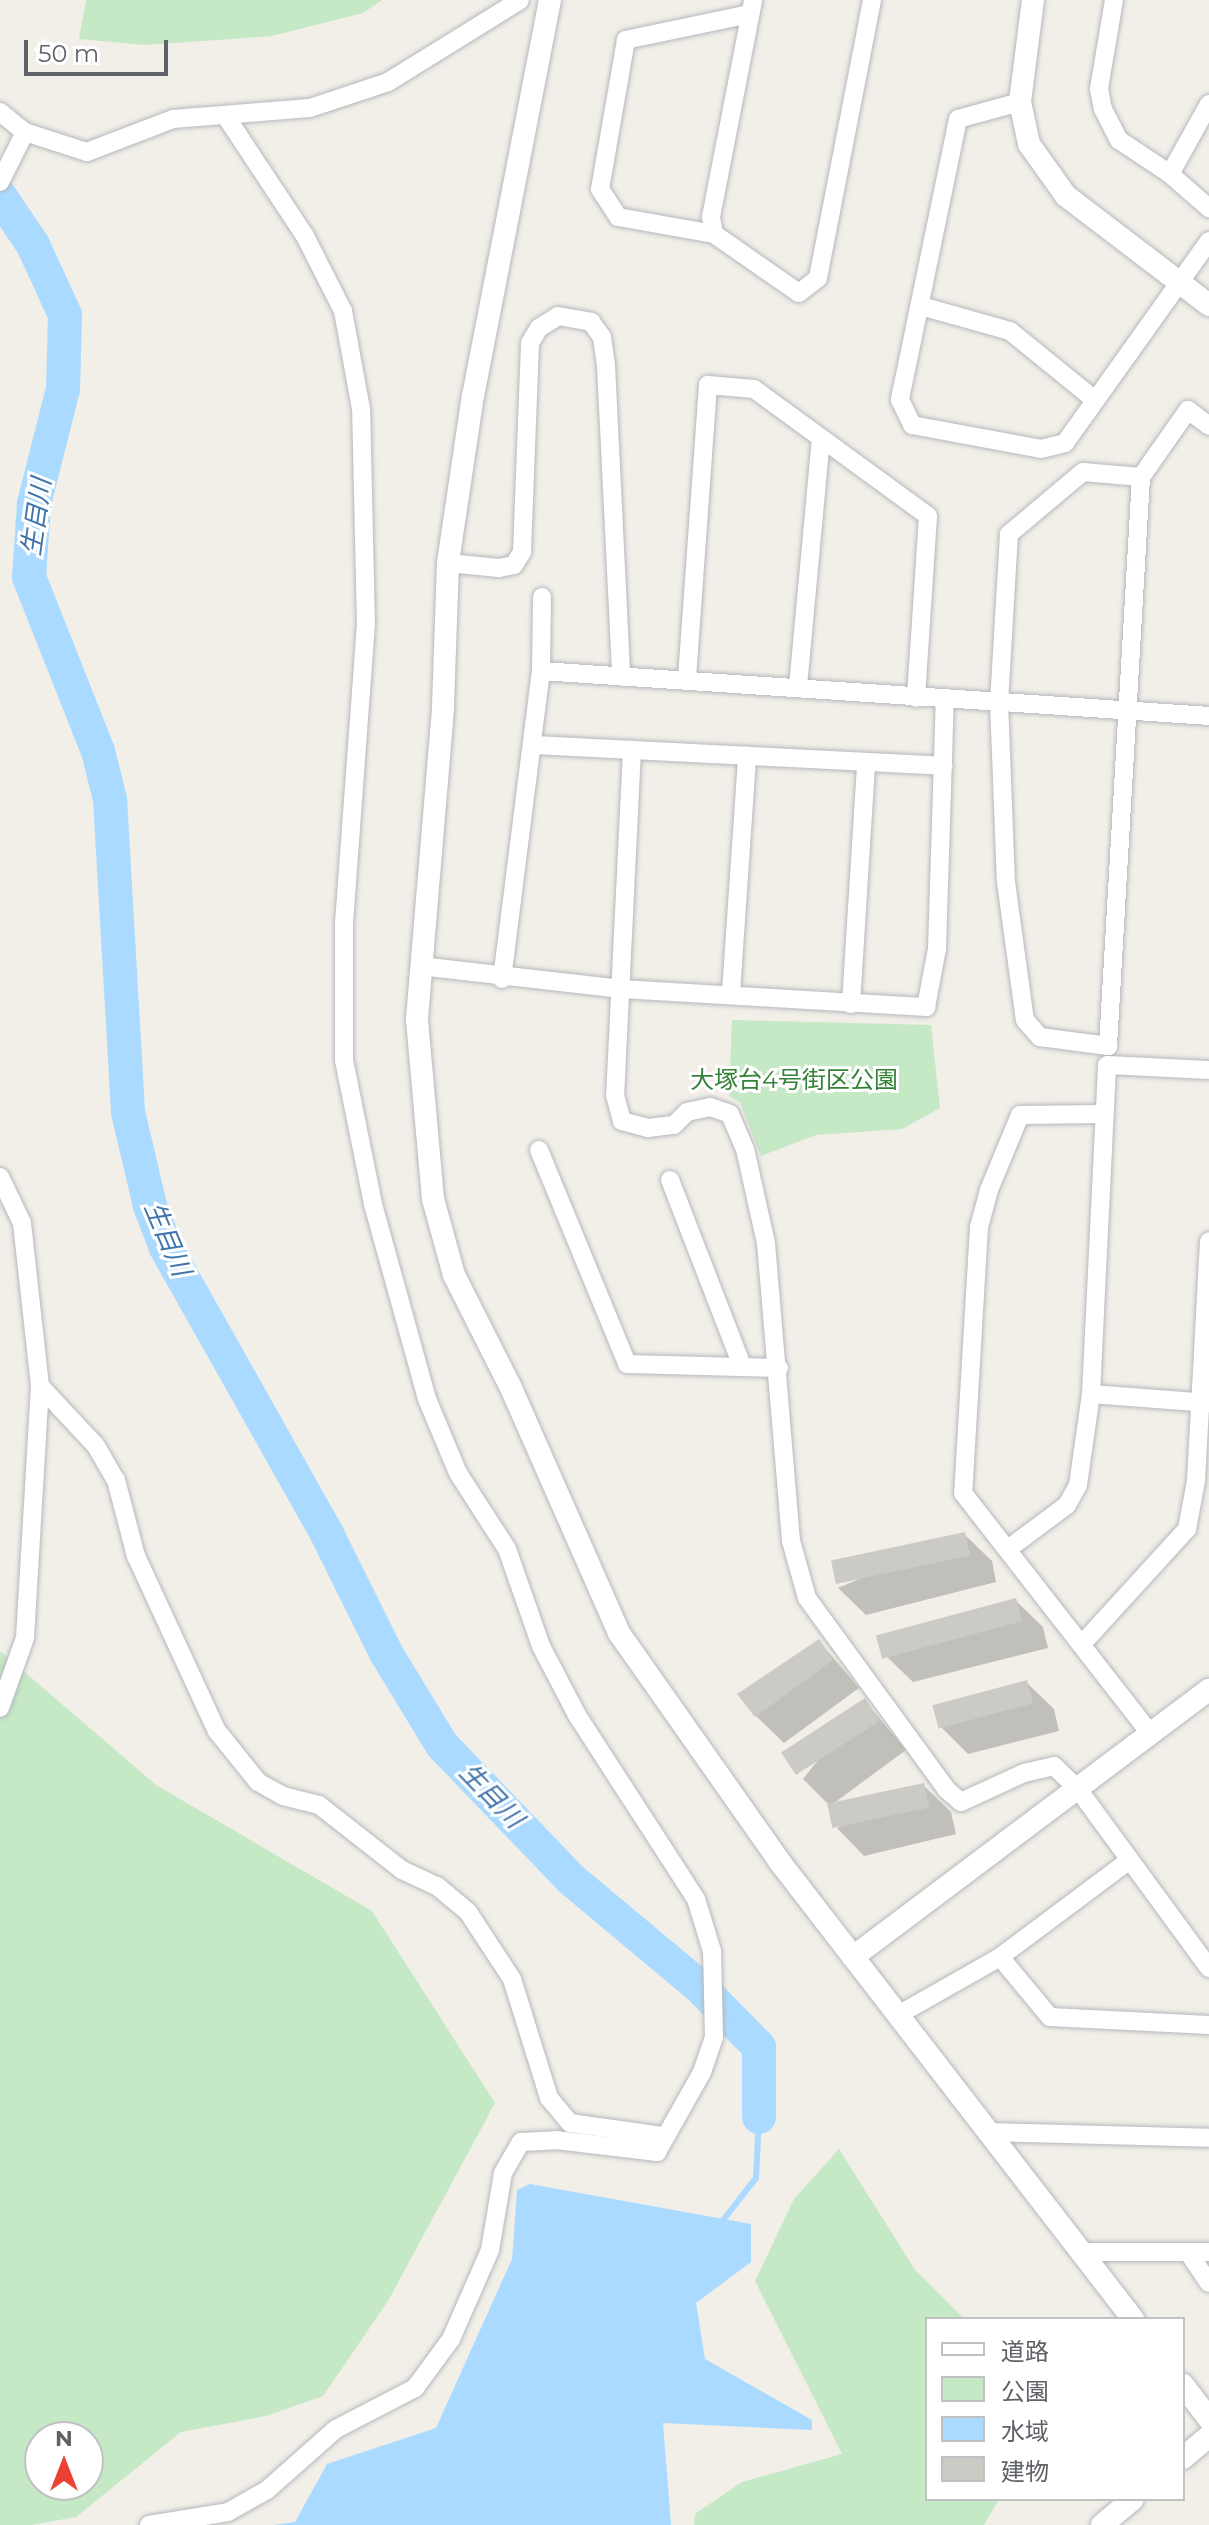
<!DOCTYPE html>
<html>
<head>
<meta charset="utf-8">
<style>
	body { margin:0 }
	#map { position:relative; width:1209px; height:2525px; overflow:hidden; background:#f1efe8; font-family:Montserrat,"Noto Sans JP",sans-serif }
	div>[style] { position:absolute }
	[style*='--x'] { left:calc(var(--x)*1px); top:calc(var(--y)*1px); width:calc(var(--w)*1px); rotate:calc(var(--a)*1deg) }
	.green>* { inset:0; background:#c5e8c5 }
	.water>* { inset:0; background:#aadaff }
	.shadow>* { inset:0; background:#0003 }
	.stream>* { height:6px; margin:-3px; padding:0 3px; transform-origin:3px; border-radius:3px; background:#aadaff }
	.river>* { height:34px; margin:-17px; padding:0 17px; transform-origin:17px; border-radius:17px; background:#aadaff }
	.building>* { inset:0; background:#cccac5; transform-origin:0 0 }
	.roads { filter:drop-shadow(0 0 2px #b5b8bc) drop-shadow(0 0 2px #b5b8bc) }
	.minor>* { height:18px; margin:-9px; padding:0 9px; transform-origin:9px; border-radius:9px; background:#fff }
	.tertiary>* { height:22px; margin:-11px; padding:0 11px; transform-origin:11px; border-radius:11px; background:#fff }
	span { translate:-50% -50%; white-space:nowrap; text-align:center; line-height:1.15; -webkit-text-stroke:6px #fff; paint-order:stroke }
	.park-label { font-size:24px; color:#348238 }
	.water-label { font-size:26px; color:#4174aa; font-style:italic }
	.legend { position:absolute; left:925px; top:2317px; width:260px; height:184px; box-sizing:border-box; background:#fff; border:2px solid #bfc1c3; margin:0; padding:10px 14px; list-style:none; font-size:24px; color:#5f6368 }
	.legend li { display:flex; align-items:center; gap:16px; height:40px }
	.legend b { width:40px; border:2px solid #bfc1c3 }
	.north { position:absolute; left:24px; top:2421px; width:80px; height:80px; box-sizing:border-box; background:#fff; border:2px solid #bfc1c3; border-radius:50%; rotate:0deg; font-size:22px; font-weight:700; line-height:32px; text-align:center; color:#5f6368 }
	.north::after { content:''; display:block; margin:auto; width:28px; height:36px; background:#ea4335; clip-path:polygon(50% 0,100% 100%,50% 72%,0 100%) }
	.scale { position:absolute; left:24px; top:40px; width:144px; height:36px; box-sizing:border-box; border:4px solid #5f6368; border-top:0; padding-left:10px; font-size:24px; line-height:28px; white-space:nowrap; color:#5f6368; -webkit-text-stroke:6px #fff; paint-order:stroke }
</style>
</head>
<body>
<div id="map">
	<div class="green">
		<i style="clip-path:polygon(86px 0,382px 0,363px 13px,272px 36px,145px 45px,79px 39px)"></i>
		<i style="clip-path:polygon(732px 1020px,931px 1025px,940px 1108px,902px 1129px,816px 1135px,761px 1156px,740px 1102px,729px 1096px)"></i>
		<i style="clip-path:polygon(evenodd,0 1651px,156px 1785px,372px 1911px,495px 2103px,388px 2301px,323px 2396px,266px 2416px,181px 2432px,76px 2517px,31px 2525px,0 2525px,0 1651px,40px 2437px,88px 2437px,88px 2485px,40px 2485px,40px 2437px)"></i>
		<i style="clip-path:polygon(839px 2149px,915px 2270px,964px 2319px,927px 2319px,927px 2499px,999px 2499px,984px 2525px,694px 2525px,695px 2514px,742px 2482px,842px 2454px,755px 2281px,794px 2199px)"></i>
	</div>
	<div class="water">
		<i style="clip-path:polygon(530px 2184px,751px 2224px,751px 2262px,696px 2303px,705px 2359px,812px 2420px,812px 2430px,663px 2423px,671px 2525px,273px 2525px,295px 2522px,327px 2464px,436px 2428px,512px 2259px,517px 2190px)"></i>
	</div>
	<div class="shadow">
		<i style="clip-path:polygon(964px 1534px,992px 1561px,996px 1582px,866px 1615px,838px 1588px)"></i>
		<i style="clip-path:polygon(1015px 1600px,1043px 1627px,1048px 1648px,913px 1682px,885px 1655px)"></i>
		<i style="clip-path:polygon(819px 1641px,859px 1688px,784px 1743px,756px 1716px)"></i>
		<i style="clip-path:polygon(1026px 1682px,1054px 1709px,1059px 1731px,968px 1754px,940px 1726px)"></i>
		<i style="clip-path:polygon(865px 1701px,906px 1750px,830px 1806px,803px 1779px)"></i>
		<i style="clip-path:polygon(923px 1785px,951px 1812px,956px 1834px,864px 1856px,837px 1828px)"></i>
	</div>
	<div class="stream">
		<i style="--x:720;--y:2224;--w:58;--a:-52"></i>
		<i style="--x:756;--y:2178;--w:61;--a:-87.2"></i>
	</div>
	<div class="river">
		<i style="--x:0;--y:196;--w:59;--a:56"></i>
		<i style="--x:33;--y:245;--w:77;--a:65.4"></i>
		<i style="--x:65;--y:315;--w:74;--a:91.5"></i>
		<i style="--x:63;--y:389;--w:119;--a:104.2"></i>
		<i style="--x:34;--y:504;--w:73;--a:93.9"></i>
		<i style="--x:29;--y:577;--w:187;--a:68.4"></i>
		<i style="--x:98;--y:751;--w:49;--a:76"></i>
		<i style="--x:110;--y:799;--w:314;--a:86.7"></i>
		<i style="--x:128;--y:1112;--w:97;--a:76.8"></i>
		<i style="--x:150;--y:1206;--w:45;--a:69.1"></i>
		<i style="--x:166;--y:1248;--w:328;--a:60.6"></i>
		<i style="--x:327;--y:1534;--w:133;--a:63.6"></i>
		<i style="--x:386;--y:1653;--w:108;--a:58.7"></i>
		<i style="--x:442;--y:1745;--w:187;--a:46.1"></i>
		<i style="--x:572;--y:1880;--w:167;--a:39.9"></i>
		<i style="--x:700;--y:1987;--w:84;--a:45.5"></i>
		<i style="--x:759;--y:2047;--w:70;--a:90"></i>
	</div>
	<div class="building">
		<i style="left:965px;top:1532px;width:24px;height:137px;rotate:78deg"></i>
		<i style="left:1016px;top:1598px;width:24px;height:145px;rotate:75deg"></i>
		<i style="clip-path:polygon(819px 1639px,833px 1660px,755px 1717px,737px 1694px)"></i>
		<i style="left:1027px;top:1680px;width:24px;height:98px;rotate:75deg"></i>
		<i style="left:865px;top:1698px;width:27px;height:100px;rotate:57deg"></i>
		<i style="left:924px;top:1783px;width:25px;height:99px;rotate:78deg"></i>
	</div>
	<div class="roads">
		<div class="minor">
			<i style="--x:1114;--y:0;--w:90;--a:99.6"></i>
			<i style="--x:1099;--y:89;--w:20;--a:79"></i>
			<i style="--x:1103;--y:109;--w:35;--a:63"></i>
			<i style="--x:1119;--y:140;--w:61;--a:33.7"></i>
			<i style="--x:1170;--y:174;--w:52;--a:41.1"></i>
			<i style="--x:750;--y:14;--w:127;--a:168.2"></i>
			<i style="--x:626;--y:40;--w:151;--a:99.9"></i>
			<i style="--x:600;--y:189;--w:33;--a:57"></i>
			<i style="--x:618;--y:217;--w:97;--a:10"></i>
			<i style="--x:714;--y:234;--w:103;--a:34.8"></i>
			<i style="--x:799;--y:293;--w:24;--a:-38"></i>
			<i style="--x:818;--y:278;--w:283;--a:-79"></i>
			<i style="--x:1020;--y:102;--w:64;--a:164.7"></i>
			<i style="--x:958;--y:119;--w:287;--a:101.7"></i>
			<i style="--x:900;--y:400;--w:28;--a:64"></i>
			<i style="--x:912;--y:425;--w:131;--a:10.5"></i>
			<i style="--x:1041;--y:449;--w:25;--a:-14"></i>
			<i style="--x:1065;--y:443;--w:248;--a:-54.5"></i>
			<i style="--x:0;--y:112;--w:32;--a:39"></i>
			<i style="--x:25;--y:132;--w:65;--a:17.9"></i>
			<i style="--x:87;--y:152;--w:92;--a:-21"></i>
			<i style="--x:173;--y:119;--w:137;--a:-4.6"></i>
			<i style="--x:310;--y:108;--w:82;--a:-18.4"></i>
			<i style="--x:388;--y:82;--w:155;--a:-31.8"></i>
			<i style="--x:1170;--y:174;--w:80;--a:-60.9"></i>
			<i style="--x:0;--y:182;--w:56;--a:-63.4"></i>
			<i style="--x:714;--y:234;--w:17;--a:-100"></i>
			<i style="--x:711;--y:217;--w:221;--a:-79"></i>
			<i style="--x:921;--y:306;--w:92;--a:15.7"></i>
			<i style="--x:1010;--y:331;--w:109;--a:39.1"></i>
			<i style="--x:1141;--y:477;--w:58;--a:-175.1"></i>
			<i style="--x:1083;--y:472;--w:97;--a:140"></i>
			<i style="--x:1009;--y:534;--w:168;--a:93.4"></i>
			<i style="--x:999;--y:702;--w:180;--a:87.8"></i>
			<i style="--x:1006;--y:882;--w:139;--a:82.2"></i>
			<i style="--x:1025;--y:1020;--w:23;--a:49"></i>
			<i style="--x:1040;--y:1037;--w:69;--a:7.5"></i>
			<i style="--x:1108;--y:1046;--w:570;--a:-86.68"></i>
			<i style="--x:1141;--y:477;--w:82;--a:-55"></i>
			<i style="--x:1188;--y:410;--w:26;--a:37"></i>
			<i style="--x:448;--y:563;--w:51;--a:5.6"></i>
			<i style="--x:499;--y:568;--w:15;--a:-11"></i>
			<i style="--x:514;--y:565;--w:15;--a:-58"></i>
			<i style="--x:522;--y:552;--w:209;--a:-87.8"></i>
			<i style="--x:530;--y:343;--w:17;--a:-59"></i>
			<i style="--x:539;--y:328;--w:22;--a:-32"></i>
			<i style="--x:558;--y:316;--w:34;--a:10"></i>
			<i style="--x:591;--y:322;--w:19;--a:54"></i>
			<i style="--x:602;--y:337;--w:28;--a:82"></i>
			<i style="--x:606;--y:365;--w:312;--a:87.2"></i>
			<i style="--x:541;--y:671;--w:74;--a:-89.2"></i>
			<i style="--x:687;--y:678;--w:294;--a:-85.9"></i>
			<i style="--x:708;--y:385;--w:46;--a:5"></i>
			<i style="--x:754;--y:389;--w:215;--a:36.1"></i>
			<i style="--x:928;--y:516;--w:182;--a:93.8"></i>
			<i style="--x:798;--y:686;--w:247;--a:-84.7"></i>
			<i style="--x:534;--y:745;--w:410;--a:2.9"></i>
			<i style="--x:632;--y:750;--w:345;--a:92.8"></i>
			<i style="--x:615;--y:1095;--w:27;--a:75"></i>
			<i style="--x:622;--y:1121;--w:27;--a:15"></i>
			<i style="--x:648;--y:1128;--w:26;--a:-7"></i>
			<i style="--x:674;--y:1125;--w:18;--a:-45"></i>
			<i style="--x:687;--y:1112;--w:24;--a:-12"></i>
			<i style="--x:710;--y:1107;--w:21;--a:19"></i>
			<i style="--x:730;--y:1114;--w:38;--a:67"></i>
			<i style="--x:745;--y:1149;--w:96;--a:77.4"></i>
			<i style="--x:766;--y:1243;--w:299;--a:85.2"></i>
			<i style="--x:791;--y:1541;--w:59;--a:74.3"></i>
			<i style="--x:807;--y:1598;--w:238;--a:53.9"></i>
			<i style="--x:947;--y:1790;--w:18;--a:41"></i>
			<i style="--x:961;--y:1802;--w:69;--a:-24.7"></i>
			<i style="--x:1024;--y:1773;--w:31;--a:-13"></i>
			<i style="--x:1054;--y:1766;--w:33;--a:44"></i>
			<i style="--x:1078;--y:1789;--w:222;--a:53.8"></i>
			<i style="--x:420;--y:966;--w:203;--a:6.5"></i>
			<i style="--x:622;--y:989;--w:305;--a:3.4"></i>
			<i style="--x:926;--y:1007;--w:59;--a:-79.3"></i>
			<i style="--x:937;--y:949;--w:250;--a:-88.2"></i>
			<i style="--x:502;--y:979;--w:310;--a:-82.8"></i>
			<i style="--x:541;--y:671;--w:670;--a:3.85"></i>
			<i style="--x:731;--y:993;--w:238;--a:-86.1"></i>
			<i style="--x:851;--y:1004;--w:241;--a:-86.4"></i>
			<i style="--x:1103;--y:1114;--w:83;--a:179.3"></i>
			<i style="--x:1020;--y:1115;--w:81;--a:112.5"></i>
			<i style="--x:989;--y:1190;--w:38;--a:105"></i>
			<i style="--x:979;--y:1227;--w:266;--a:93.4"></i>
			<i style="--x:963;--y:1493;--w:304;--a:52.1"></i>
			<i style="--x:539;--y:1150;--w:231;--a:67.6"></i>
			<i style="--x:627;--y:1364;--w:152;--a:1.5"></i>
			<i style="--x:0;--y:1177;--w:51;--a:64.4"></i>
			<i style="--x:22;--y:1223;--w:164;--a:83.7"></i>
			<i style="--x:40;--y:1386;--w:252;--a:93.4"></i>
			<i style="--x:25;--y:1638;--w:74;--a:109.7"></i>
			<i style="--x:670;--y:1180;--w:199;--a:68.8"></i>
			<i style="--x:40;--y:1386;--w:82;--a:47"></i>
			<i style="--x:96;--y:1446;--w:39;--a:60"></i>
			<i style="--x:116;--y:1480;--w:79;--a:75.3"></i>
			<i style="--x:136;--y:1556;--w:193;--a:65.2"></i>
			<i style="--x:217;--y:1731;--w:65;--a:51.2"></i>
			<i style="--x:258;--y:1782;--w:29;--a:29"></i>
			<i style="--x:283;--y:1796;--w:37;--a:14"></i>
			<i style="--x:319;--y:1805;--w:105;--a:38.1"></i>
			<i style="--x:402;--y:1870;--w:38;--a:25"></i>
			<i style="--x:437;--y:1886;--w:40;--a:40"></i>
			<i style="--x:468;--y:1912;--w:80;--a:56.7"></i>
			<i style="--x:512;--y:1979;--w:125;--a:72.7"></i>
			<i style="--x:549;--y:2098;--w:33;--a:50"></i>
			<i style="--x:570;--y:2123;--w:95;--a:7.9"></i>
			<i style="--x:1091;--y:1394;--w:118;--a:4.4"></i>
			<i style="--x:1008;--y:1549;--w:74;--a:-36.7"></i>
			<i style="--x:1067;--y:1505;--w:23;--a:-61"></i>
			<i style="--x:1078;--y:1485;--w:92;--a:-81.9"></i>
			<i style="--x:1091;--y:1394;--w:329;--a:-87.2"></i>
			<i style="--x:1107;--y:1065;--w:102;--a:2.8"></i>
			<i style="--x:1082;--y:1644;--w:156;--a:-47.6"></i>
			<i style="--x:1187;--y:1529;--w:49;--a:-79.4"></i>
			<i style="--x:1196;--y:1481;--w:240;--a:-86.9"></i>
			<i style="--x:1000;--y:1957;--w:78;--a:50.2"></i>
			<i style="--x:1050;--y:2017;--w:159;--a:2.9"></i>
			<i style="--x:898;--y:2015;--w:117;--a:-29.6"></i>
			<i style="--x:1000;--y:1957;--w:159;--a:-36.8"></i>
			<i style="--x:987;--y:2132;--w:222;--a:1.5"></i>
			<i style="--x:1082;--y:2252;--w:127;--a:0"></i>
			<i style="--x:1188;--y:2252;--w:37;--a:56"></i>
			<i style="--x:149;--y:2525;--w:80;--a:-9.3"></i>
			<i style="--x:228;--y:2512;--w:45;--a:-29.4"></i>
			<i style="--x:267;--y:2490;--w:92;--a:-41.5"></i>
			<i style="--x:336;--y:2429;--w:89;--a:-27.4"></i>
			<i style="--x:415;--y:2388;--w:61;--a:-53.7"></i>
			<i style="--x:451;--y:2339;--w:97;--a:-66.3"></i>
			<i style="--x:490;--y:2250;--w:78;--a:-80.4"></i>
			<i style="--x:503;--y:2173;--w:36;--a:-60"></i>
			<i style="--x:521;--y:2142;--w:35;--a:-3"></i>
			<i style="--x:556;--y:2140;--w:102;--a:6.8"></i>
			<i style="--x:657;--y:2152;--w:92;--a:-60.6"></i>
			<i style="--x:702;--y:2072;--w:37;--a:-71"></i>
			<i style="--x:714;--y:2037;--w:86;--a:-91.3"></i>
			<i style="--x:712;--y:1951;--w:54;--a:-107.1"></i>
			<i style="--x:696;--y:1899;--w:219;--a:-122.9"></i>
			<i style="--x:577;--y:1715;--w:78;--a:-117.6"></i>
			<i style="--x:541;--y:1646;--w:103;--a:-109.3"></i>
			<i style="--x:507;--y:1549;--w:90;--a:-122.8"></i>
			<i style="--x:458;--y:1473;--w:80;--a:-112.7"></i>
			<i style="--x:427;--y:1399;--w:202;--a:-105.5"></i>
			<i style="--x:373;--y:1204;--w:147;--a:-101.4"></i>
			<i style="--x:344;--y:1060;--w:137;--a:-90"></i>
			<i style="--x:344;--y:923;--w:299;--a:-85.8"></i>
			<i style="--x:366;--y:625;--w:216;--a:-91.3"></i>
			<i style="--x:361;--y:409;--w:100;--a:-100.4"></i>
			<i style="--x:343;--y:311;--w:84;--a:-116.9"></i>
			<i style="--x:305;--y:236;--w:145;--a:-123.5"></i>
		</div>
		<div class="tertiary">
			<i style="--x:550;--y:0;--w:402;--a:101"></i>
			<i style="--x:473;--y:395;--w:170;--a:98.5"></i>
			<i style="--x:448;--y:563;--w:146;--a:92"></i>
			<i style="--x:443;--y:709;--w:312;--a:94.8"></i>
			<i style="--x:417;--y:1020;--w:180;--a:84.9"></i>
			<i style="--x:433;--y:1199;--w:79;--a:74.6"></i>
			<i style="--x:454;--y:1275;--w:127;--a:63.2"></i>
			<i style="--x:511;--y:1388;--w:268;--a:66.2"></i>
			<i style="--x:619;--y:1633;--w:279;--a:54.9"></i>
			<i style="--x:779;--y:1861;--w:579;--a:52.3"></i>
			<i style="--x:1033;--y:0;--w:103;--a:97.3"></i>
			<i style="--x:1020;--y:102;--w:43;--a:77.9"></i>
			<i style="--x:1029;--y:144;--w:64;--a:54.6"></i>
			<i style="--x:1066;--y:196;--w:180;--a:37.3"></i>
			<i style="--x:853;--y:1957;--w:445;--a:-36.9"></i>
			<i style="--x:1183;--y:2385;--w:43;--a:52.6"></i>
			<i style="--x:1183;--y:2458;--w:34;--a:-40"></i>
			<i style="--x:1102;--y:2525;--w:40;--a:-40"></i>
		</div>
	</div>
	<div class="park-label">
		<span style="left:794px;top:1080px">大塚台4号街区公園</span>
	</div>
	<div class="water-label">
		<span style="left:37px;top:517px;rotate:-82deg">生目川</span>
		<span style="left:167px;top:1239px;rotate:67deg">生目川</span>
		<span style="left:491px;top:1796px;rotate:46deg">生目川</span>
	</div>
	<ul class="legend">
	<li><b style="height:10px;background:#fff"></b>道路</li>
	<li><b style="height:22px;background:#c5e8c5"></b>公園</li>
	<li><b style="height:22px;background:#aadaff"></b>水域</li>
	<li><b style="height:22px;background:#cccac5"></b>建物</li>
	</ul>
	<div class="north">N</div>
	<div class="scale">50 m</div>
</div>
</body>
</html>
